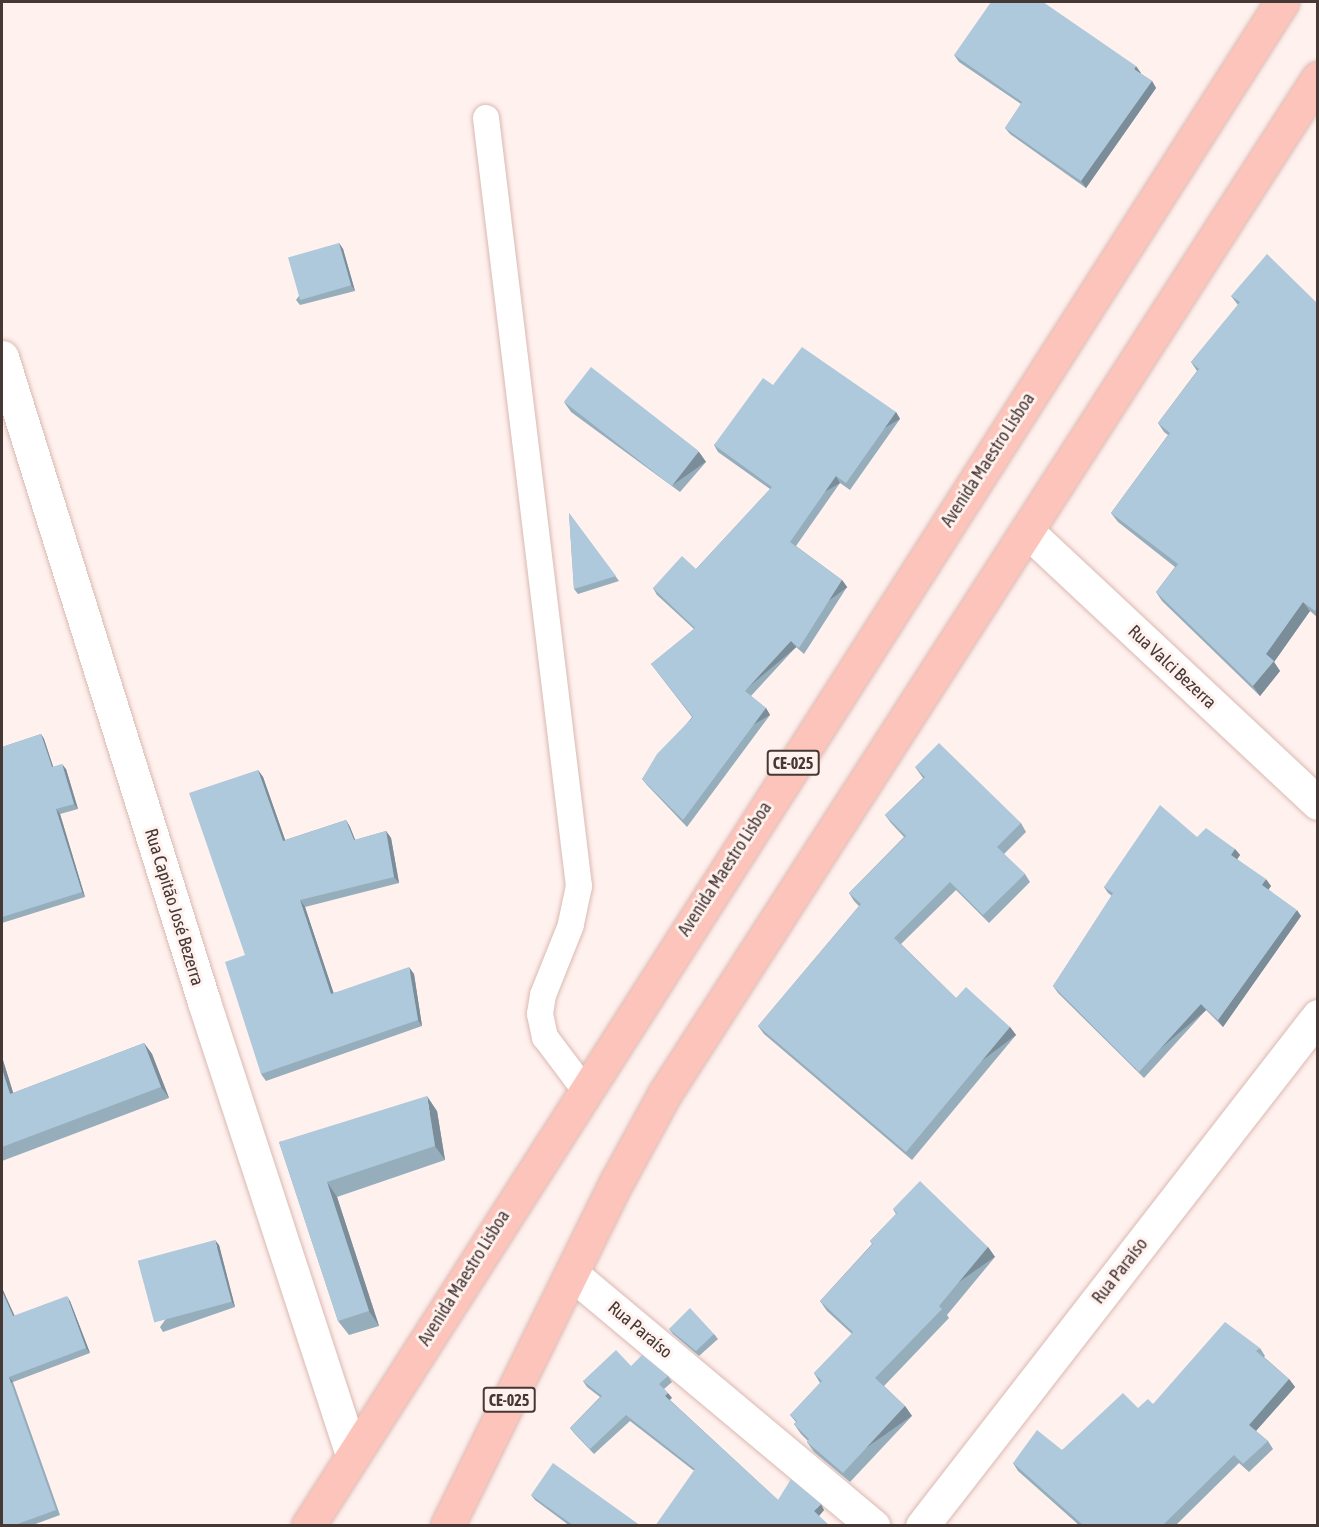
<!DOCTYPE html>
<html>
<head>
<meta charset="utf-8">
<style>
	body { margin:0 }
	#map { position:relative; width:1319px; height:1527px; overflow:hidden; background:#fff1ee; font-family:"Asap Condensed",sans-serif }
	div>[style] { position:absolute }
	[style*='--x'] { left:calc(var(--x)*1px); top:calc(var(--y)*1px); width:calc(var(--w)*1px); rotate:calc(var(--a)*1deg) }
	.roads { filter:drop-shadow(0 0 2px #dab9b2) drop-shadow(0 0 2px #dab9b2) }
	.service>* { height:26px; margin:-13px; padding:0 13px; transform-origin:13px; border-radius:13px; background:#fff }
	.minor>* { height:33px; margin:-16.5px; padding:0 16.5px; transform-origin:16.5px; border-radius:16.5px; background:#fff }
	.trunk>* { height:33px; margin:-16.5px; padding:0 16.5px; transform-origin:16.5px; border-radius:16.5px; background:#fcc4ba }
	.wall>* { inset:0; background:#96adbc }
	.shaded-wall>* { inset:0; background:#7a8d99; transform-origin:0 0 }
	.building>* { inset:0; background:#aec9db; transform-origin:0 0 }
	span { translate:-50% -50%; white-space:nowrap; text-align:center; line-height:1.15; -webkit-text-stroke:6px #fff1ee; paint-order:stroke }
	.shield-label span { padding:2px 4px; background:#fff1ee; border:2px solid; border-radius:4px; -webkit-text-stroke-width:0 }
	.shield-label { font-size:16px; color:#453835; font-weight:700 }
	.street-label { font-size:18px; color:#453835 }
	.frame { position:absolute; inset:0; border:3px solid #453835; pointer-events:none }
</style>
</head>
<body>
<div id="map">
	<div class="roads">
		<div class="service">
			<i style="--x:486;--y:118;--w:774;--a:83.1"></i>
			<i style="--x:579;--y:886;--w:40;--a:102"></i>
			<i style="--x:571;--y:925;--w:75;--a:111.8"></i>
			<i style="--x:543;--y:995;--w:19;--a:99"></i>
			<i style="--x:540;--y:1014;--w:24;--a:78"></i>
			<i style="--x:545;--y:1037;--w:65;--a:53.1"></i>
		</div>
		<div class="minor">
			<i style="--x:2;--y:357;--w:676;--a:72.61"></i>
			<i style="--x:204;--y:1002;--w:477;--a:71.9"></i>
			<i style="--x:1027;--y:531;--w:398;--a:43.1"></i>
			<i style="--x:572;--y:1274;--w:393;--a:39.9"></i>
			<i style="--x:922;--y:1526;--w:646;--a:-52.17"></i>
		</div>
		<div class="trunk">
			<i style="--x:308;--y:1526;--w:1809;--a:-57.42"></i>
			<i style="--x:447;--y:1526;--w:385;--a:-63.8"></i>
			<i style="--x:617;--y:1181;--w:100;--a:-61.4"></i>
			<i style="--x:665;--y:1093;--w:1207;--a:-57.24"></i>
		</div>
	</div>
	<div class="wall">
		<i style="clip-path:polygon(954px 55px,1141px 73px,1140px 73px,1152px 81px,1156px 88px,1086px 188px,1010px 134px,1005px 128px,1021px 104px,959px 62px)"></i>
		<i style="clip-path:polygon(339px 243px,343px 249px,355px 291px,300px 305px,296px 300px)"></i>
		<i style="clip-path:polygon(1231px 296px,1317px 303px,1317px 617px,1310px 611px,1274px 662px,1280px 671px,1260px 696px,1162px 601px,1156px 592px,1175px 567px,1118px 522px,1111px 513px,1168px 435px,1164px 432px,1158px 423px,1197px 371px,1191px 362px,1238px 305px)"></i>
		<i style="clip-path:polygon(773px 385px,896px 412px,900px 419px,850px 490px,840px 483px,796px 546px,842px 580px,847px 587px,804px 654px,796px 647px,751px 696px,766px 708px,770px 715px,687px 827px,647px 785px,642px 779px,692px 717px,651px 664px,694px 629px,657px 595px,653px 588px,696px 569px,770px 489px,718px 452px,714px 445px)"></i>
		<i style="clip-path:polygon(564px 402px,699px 452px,706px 462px,680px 492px,571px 412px)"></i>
		<i style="clip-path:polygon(569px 513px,619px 581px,578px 594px,574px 589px)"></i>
		<i style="clip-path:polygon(41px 734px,44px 739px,53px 767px,66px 769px,78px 809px,60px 814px,85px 897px,2px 923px,2px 747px)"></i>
		<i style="clip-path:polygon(915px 767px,1021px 823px,1026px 832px,1004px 854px,1025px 874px,1030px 882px,989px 923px,956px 890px,901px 944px,956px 998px,1010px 1027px,1016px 1035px,912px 1160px,764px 1034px,758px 1026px,859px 906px,854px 901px,849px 893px,904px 837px,891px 823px,885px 815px,923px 778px)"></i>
		<i style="clip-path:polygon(258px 770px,263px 777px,285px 840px,346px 820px,350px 827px,355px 840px,386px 831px,391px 838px,399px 883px,305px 907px,333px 993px,414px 974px,422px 1026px,266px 1081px,261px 1074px,245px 955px)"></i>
		<i style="clip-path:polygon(1197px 837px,1235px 849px,1240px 855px,1237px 859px,1271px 886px,1268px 889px,1301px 916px,1223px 1027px,1206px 1010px,1144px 1078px,1058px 993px,1053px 986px,1112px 896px,1108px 893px,1104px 887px)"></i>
		<i style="clip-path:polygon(144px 1043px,152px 1054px,169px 1098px,2px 1161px,2px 1057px,13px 1093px)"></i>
		<i style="clip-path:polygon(437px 1111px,445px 1160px,337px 1197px,379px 1326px,349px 1335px,338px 1321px,279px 1142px)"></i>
		<i style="clip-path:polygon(893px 1209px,988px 1247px,995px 1257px,947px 1315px,949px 1318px,884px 1386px,905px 1406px,912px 1416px,850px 1482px,814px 1452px,807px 1442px,808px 1441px,801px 1434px,794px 1424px,796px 1422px,790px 1415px,820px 1383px,814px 1373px,852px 1334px,827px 1311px,820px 1301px,872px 1244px,870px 1241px,896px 1214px)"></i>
		<i style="clip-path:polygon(219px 1245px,235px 1307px,163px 1332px,160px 1327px)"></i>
		<i style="clip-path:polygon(2px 1288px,14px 1316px,70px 1301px,90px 1353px,13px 1382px,60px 1515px,30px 1526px,2px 1526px)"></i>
		<i style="clip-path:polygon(669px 1329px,714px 1334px,718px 1339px,699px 1356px,673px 1334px)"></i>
		<i style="clip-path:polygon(1260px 1348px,1265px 1356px,1264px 1357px,1289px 1379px,1295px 1387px,1256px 1431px,1268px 1441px,1273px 1449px,1249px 1472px,1239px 1463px,1175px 1526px,1080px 1526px,1018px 1471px,1013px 1463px,1062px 1450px,1138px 1408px,1153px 1404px)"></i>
		<i style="clip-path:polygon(631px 1366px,668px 1376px,672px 1382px,664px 1389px,672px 1398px,670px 1400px,778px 1500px,824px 1510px,819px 1516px,693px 1470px,630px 1421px,594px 1454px,574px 1433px,570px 1428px,600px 1397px,587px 1387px,583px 1381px)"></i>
		<i style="clip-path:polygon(531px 1495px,641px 1526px,570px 1526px,535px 1500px)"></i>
	</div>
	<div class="shaded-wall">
		<i style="clip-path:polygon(1136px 66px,1141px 73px,1139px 76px,1134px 69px)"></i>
		<i style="clip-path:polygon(1152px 81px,1156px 88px,1086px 188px,1081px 181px)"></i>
		<i style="clip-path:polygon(339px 243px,343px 249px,355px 291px,351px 285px)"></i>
		<i style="left:896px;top:412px;width:8px;height:87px;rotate:60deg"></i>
		<i style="left:699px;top:452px;width:12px;height:40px;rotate:55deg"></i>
		<i style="left:836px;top:476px;width:8px;height:80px;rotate:60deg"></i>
		<i style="left:842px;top:580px;width:9px;height:80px;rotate:54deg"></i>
		<i style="clip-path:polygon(1303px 602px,1310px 611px,1274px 662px,1280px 671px,1260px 696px,1253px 686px,1266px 654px)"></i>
		<i style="left:791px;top:641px;width:8px;height:68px;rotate:50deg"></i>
		<i style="left:766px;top:708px;width:8px;height:139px;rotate:60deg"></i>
		<i style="clip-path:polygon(41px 734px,44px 739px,55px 772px,52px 767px)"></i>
		<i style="clip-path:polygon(62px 764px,66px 769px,78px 809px,74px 804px)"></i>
		<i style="clip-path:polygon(258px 770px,263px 777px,288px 848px,283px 841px)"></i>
		<i style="clip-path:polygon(56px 809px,60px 814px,85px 897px,82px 892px)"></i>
		<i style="clip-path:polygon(346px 820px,350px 827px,358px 847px,354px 840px)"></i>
		<i style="clip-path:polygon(386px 831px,391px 838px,399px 883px,394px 877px)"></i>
		<i style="clip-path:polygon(1235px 849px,1240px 855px,1236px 861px,1231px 855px)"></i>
		<i style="clip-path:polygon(1266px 879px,1271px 886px,1267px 892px,1262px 885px)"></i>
		<i style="clip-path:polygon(300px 900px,305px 907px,336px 1000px,331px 994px)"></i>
		<i style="clip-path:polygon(1297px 910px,1301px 916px,1223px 1027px,1218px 1020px)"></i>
		<i style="clip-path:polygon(409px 967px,414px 974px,422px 1026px,418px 1020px)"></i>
		<i style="left:1201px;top:1004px;width:8px;height:92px;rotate:50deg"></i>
		<i style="left:1010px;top:1027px;width:10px;height:163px;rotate:53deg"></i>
		<i style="clip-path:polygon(144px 1043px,152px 1054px,169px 1098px,161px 1087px)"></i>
		<i style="clip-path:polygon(2px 1057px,17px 1105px,10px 1094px,2px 1069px)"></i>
		<i style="clip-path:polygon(427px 1096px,437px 1111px,445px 1160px,435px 1146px)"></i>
		<i style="clip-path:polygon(327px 1182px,337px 1197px,379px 1326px,369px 1311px)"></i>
		<i style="clip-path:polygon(215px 1240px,219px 1245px,235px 1307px,232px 1302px)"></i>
		<i style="left:988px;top:1247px;width:12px;height:77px;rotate:55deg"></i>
		<i style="clip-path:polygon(2px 1288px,17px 1321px,13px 1316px,2px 1291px)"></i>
		<i style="clip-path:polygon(67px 1296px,70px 1301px,90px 1353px,86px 1348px)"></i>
		<i style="left:9px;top:1377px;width:6px;height:141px;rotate:51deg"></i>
		<i style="clip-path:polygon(1289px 1379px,1295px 1387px,1254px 1433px,1249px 1425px)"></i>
		<i style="left:668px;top:1393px;width:6px;height:4px;rotate:51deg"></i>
		<i style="left:905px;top:1406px;width:12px;height:91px;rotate:55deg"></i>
		<i style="clip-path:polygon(821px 1504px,824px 1510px,818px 1517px,814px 1511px)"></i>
	</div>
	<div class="building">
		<i style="clip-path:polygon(991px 2px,1043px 2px,1136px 66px,1134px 69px,1152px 81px,1081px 181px,1005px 128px,1022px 102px,954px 55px)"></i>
		<i style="left:339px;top:243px;width:44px;height:53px;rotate:74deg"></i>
		<i style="clip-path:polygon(1267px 254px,1317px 303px,1317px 608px,1315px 611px,1303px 602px,1266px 654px,1274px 661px,1253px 686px,1156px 592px,1178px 564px,1111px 513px,1170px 433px,1158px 423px,1199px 369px,1191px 362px,1240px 302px,1231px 296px)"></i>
		<i style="clip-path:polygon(802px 347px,896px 412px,846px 483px,836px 476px,790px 542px,842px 580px,799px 648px,791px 641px,745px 691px,766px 708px,683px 820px,642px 779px,657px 754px,693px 717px,651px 664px,695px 628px,653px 588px,682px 556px,696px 569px,772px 487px,714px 445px,763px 378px,773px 385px)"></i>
		<i style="left:591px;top:367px;width:137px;height:44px;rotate:38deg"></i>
		<i style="clip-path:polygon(569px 513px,616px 576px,574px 589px)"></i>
		<i style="clip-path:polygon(41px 734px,52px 767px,62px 764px,74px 804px,56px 809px,82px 892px,2px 917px,2px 747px)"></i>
		<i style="clip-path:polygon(939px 743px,1021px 823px,997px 847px,1025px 874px,983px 915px,950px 882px,894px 938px,956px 998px,966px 987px,1010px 1027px,906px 1152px,758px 1026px,861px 904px,849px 893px,906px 836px,885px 815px,925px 777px,915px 767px)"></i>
		<i style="clip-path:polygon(258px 770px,283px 841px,346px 820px,354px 840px,386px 831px,394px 877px,300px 900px,331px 994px,409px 967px,418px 1020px,261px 1074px,225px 962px,245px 955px,189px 793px)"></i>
		<i style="clip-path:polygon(1160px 805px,1197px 837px,1206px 828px,1235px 849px,1231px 855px,1266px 879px,1262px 885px,1297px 910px,1218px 1020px,1201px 1004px,1139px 1072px,1053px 986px,1113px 893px,1104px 887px)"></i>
		<i style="clip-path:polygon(144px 1043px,161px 1087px,2px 1147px,2px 1069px,10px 1094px)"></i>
		<i style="clip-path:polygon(427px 1096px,435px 1146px,327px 1182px,369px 1311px,338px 1321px,279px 1142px)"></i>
		<i style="clip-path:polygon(920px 1181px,988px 1247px,939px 1306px,942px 1309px,875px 1378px,905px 1406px,843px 1473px,807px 1442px,809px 1439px,794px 1424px,797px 1421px,790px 1415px,822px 1381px,814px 1373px,853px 1332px,820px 1301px,873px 1244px,870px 1241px,897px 1213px,893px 1209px)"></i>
		<i style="left:215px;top:1240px;width:64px;height:80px;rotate:75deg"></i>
		<i style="clip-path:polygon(2px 1291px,13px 1316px,67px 1296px,86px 1348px,9px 1377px,56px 1510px,12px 1526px,2px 1526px)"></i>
		<i style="clip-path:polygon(690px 1308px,714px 1334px,696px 1351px,669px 1329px)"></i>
		<i style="clip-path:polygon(1225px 1322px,1260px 1348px,1256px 1351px,1289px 1379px,1249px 1425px,1268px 1441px,1243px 1464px,1234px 1455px,1162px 1526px,1084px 1526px,1013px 1463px,1037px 1430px,1062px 1450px,1123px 1393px,1138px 1408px,1148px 1399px,1153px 1404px)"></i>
		<i style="clip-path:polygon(616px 1350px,631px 1366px,642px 1355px,668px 1376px,659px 1384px,668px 1393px,665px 1396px,778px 1500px,791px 1479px,821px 1504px,814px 1511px,830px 1526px,655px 1526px,695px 1469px,626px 1415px,590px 1449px,570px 1428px,602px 1396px,583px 1381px)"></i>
		<i style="clip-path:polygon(553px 1463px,641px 1526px,574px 1526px,531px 1495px)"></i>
	</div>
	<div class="shield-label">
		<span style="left:793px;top:763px">CE-025</span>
		<span style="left:509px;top:1400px">CE-025</span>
	</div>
	<div class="street-label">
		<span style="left:988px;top:460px;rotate:-57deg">Avenida Maestro Lisboa</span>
		<span style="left:1172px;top:667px;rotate:43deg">Rua Valci Bezerra</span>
		<span style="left:725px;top:869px;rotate:-57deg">Avenida Maestro Lisboa</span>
		<span style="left:174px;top:907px;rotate:73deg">Rua Capitão José Bezerra</span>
		<span style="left:1120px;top:1271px;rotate:-52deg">Rua Paraíso</span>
		<span style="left:464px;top:1278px;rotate:-58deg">Avenida Maestro Lisboa</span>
		<span style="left:640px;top:1330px;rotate:40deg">Rua Paraíso</span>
	</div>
	<div class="frame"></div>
</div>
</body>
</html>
